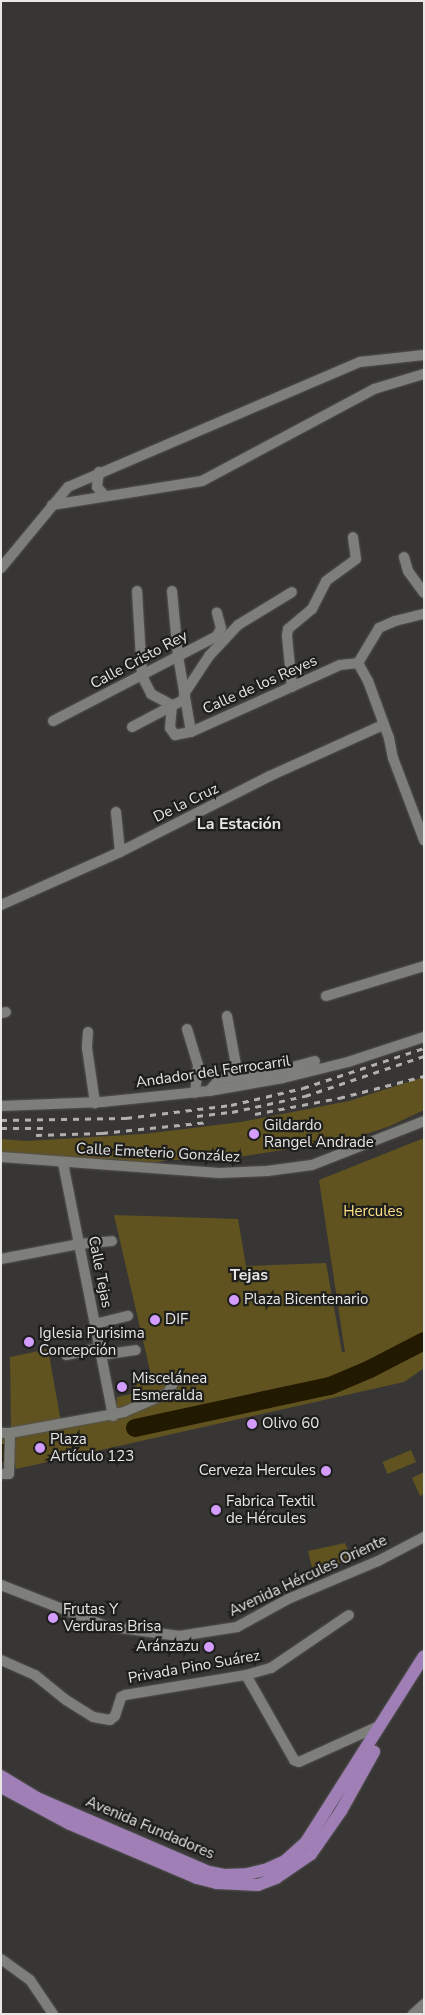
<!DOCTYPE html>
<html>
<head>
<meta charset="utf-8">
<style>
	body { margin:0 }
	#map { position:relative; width:425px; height:2015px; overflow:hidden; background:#373634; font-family:"Nunito Sans",sans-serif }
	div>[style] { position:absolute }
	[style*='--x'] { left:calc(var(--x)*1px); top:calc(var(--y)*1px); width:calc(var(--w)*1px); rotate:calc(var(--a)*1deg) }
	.green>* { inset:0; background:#615320; transform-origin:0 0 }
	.river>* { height:18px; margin:-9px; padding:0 9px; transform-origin:9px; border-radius:9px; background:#221a00 }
	.roads { filter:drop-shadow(0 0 1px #535251) drop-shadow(0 0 1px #535251) }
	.minor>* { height:10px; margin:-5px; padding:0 5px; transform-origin:5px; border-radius:5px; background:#7e7e7b }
	.major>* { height:12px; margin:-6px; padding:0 6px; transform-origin:6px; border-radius:6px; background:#a07fb6 }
	.rail>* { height:3px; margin-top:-1.5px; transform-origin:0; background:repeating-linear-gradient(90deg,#b1b0af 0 6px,transparent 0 12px) }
	.dots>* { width:14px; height:14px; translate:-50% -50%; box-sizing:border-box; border:2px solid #1e1e1d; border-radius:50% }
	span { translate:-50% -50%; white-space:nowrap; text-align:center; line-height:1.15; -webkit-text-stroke:4.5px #1e1e1d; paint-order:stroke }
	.street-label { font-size:15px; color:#e8e7e6 }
	.poi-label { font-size:15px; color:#e8e7e6 }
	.left { translate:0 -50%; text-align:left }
	.right { translate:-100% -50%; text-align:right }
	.park-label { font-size:15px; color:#fde286 }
	.neighbourhood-label { font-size:16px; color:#e8e7e6; font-weight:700 }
	.frame { position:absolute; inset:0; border:2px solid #e8e7e6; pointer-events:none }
</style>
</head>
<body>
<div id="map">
	<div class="green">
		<i style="clip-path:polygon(424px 1077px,424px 1110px,390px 1126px,352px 1139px,219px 1160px,166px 1160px,151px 1164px,113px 1159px,74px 1159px,1px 1152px,1px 1139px,27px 1141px,144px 1134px,241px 1122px,349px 1101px)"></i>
		<i style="clip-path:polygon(424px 1138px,424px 1368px,404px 1382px,16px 1469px,14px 1460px,1px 1462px,1px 1434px,11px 1430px,10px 1357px,48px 1349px,61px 1422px,116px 1408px,117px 1397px,136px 1393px,134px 1379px,151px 1375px,114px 1215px,238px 1219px,246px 1266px,326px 1263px,342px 1352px,345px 1352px,319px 1180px)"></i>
		<i style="left:411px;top:1450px;width:13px;height:31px;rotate:67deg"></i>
		<i style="clip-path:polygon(424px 1472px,424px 1494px,420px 1496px,412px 1478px)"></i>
		<i style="clip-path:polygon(345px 1543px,351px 1558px,314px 1576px,308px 1551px)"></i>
	</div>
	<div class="river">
		<i style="--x:135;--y:1428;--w:199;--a:-12.2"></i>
		<i style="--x:330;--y:1386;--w:43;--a:-23"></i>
		<i style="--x:370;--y:1369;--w:61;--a:-27.4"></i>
		<i style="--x:1;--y:1453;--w:3;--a:0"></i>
	</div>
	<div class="roads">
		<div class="minor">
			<i style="--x:99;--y:472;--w:15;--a:98"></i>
			<i style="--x:97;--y:487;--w:12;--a:48"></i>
			<i style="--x:52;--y:505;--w:152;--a:-9.1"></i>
			<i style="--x:202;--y:481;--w:195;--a:-28.1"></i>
			<i style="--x:374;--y:389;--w:52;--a:-16.7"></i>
			<i style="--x:404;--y:557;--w:15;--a:74"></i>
			<i style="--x:408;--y:571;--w:27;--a:54"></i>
			<i style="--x:1;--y:568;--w:105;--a:-50.4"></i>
			<i style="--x:68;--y:487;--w:318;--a:-23.2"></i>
			<i style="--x:360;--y:362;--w:64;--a:-6.2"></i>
			<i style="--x:137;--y:591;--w:85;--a:86.6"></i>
			<i style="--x:142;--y:676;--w:20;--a:63"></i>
			<i style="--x:151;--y:694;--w:24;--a:28"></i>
			<i style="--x:172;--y:705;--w:23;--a:95"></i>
			<i style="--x:170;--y:728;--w:9;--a:54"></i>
			<i style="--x:175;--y:735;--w:16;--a:-11"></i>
			<i style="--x:191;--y:732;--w:163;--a:-24.2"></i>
			<i style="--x:340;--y:665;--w:18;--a:-6"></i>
			<i style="--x:172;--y:591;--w:65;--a:84.7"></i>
			<i style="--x:178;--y:656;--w:77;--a:80.3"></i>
			<i style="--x:358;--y:663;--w:21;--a:61"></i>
			<i style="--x:368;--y:681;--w:61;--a:69.8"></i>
			<i style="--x:389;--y:738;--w:20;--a:79"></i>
			<i style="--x:393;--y:758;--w:88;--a:69.3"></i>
			<i style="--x:358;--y:663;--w:41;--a:-59"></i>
			<i style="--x:379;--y:628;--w:17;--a:-24"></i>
			<i style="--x:395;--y:621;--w:30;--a:-14"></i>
			<i style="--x:292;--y:687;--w:51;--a:-95.6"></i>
			<i style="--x:287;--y:636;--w:7;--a:-82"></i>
			<i style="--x:288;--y:629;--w:31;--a:-40"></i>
			<i style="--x:312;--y:609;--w:31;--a:-63"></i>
			<i style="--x:326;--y:581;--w:37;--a:-36"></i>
			<i style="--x:356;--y:559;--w:22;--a:-98"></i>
			<i style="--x:184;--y:694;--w:45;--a:-56.7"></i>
			<i style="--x:209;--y:656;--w:42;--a:-46.9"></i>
			<i style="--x:238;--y:625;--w:63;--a:-31.4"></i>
			<i style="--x:53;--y:721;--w:185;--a:-27.4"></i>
			<i style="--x:217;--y:636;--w:9;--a:-63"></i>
			<i style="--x:221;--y:628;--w:16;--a:-105"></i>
			<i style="--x:132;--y:727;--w:60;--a:-27.8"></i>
			<i style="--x:116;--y:812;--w:40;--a:84.3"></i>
			<i style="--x:1;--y:905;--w:130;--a:-24"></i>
			<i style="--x:120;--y:852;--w:168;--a:-26.9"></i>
			<i style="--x:270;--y:776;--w:124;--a:-24.3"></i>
			<i style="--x:326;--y:996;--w:102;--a:-17"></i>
			<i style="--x:1;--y:1013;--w:5;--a:-11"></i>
			<i style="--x:227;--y:1016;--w:61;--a:79.6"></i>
			<i style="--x:187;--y:1029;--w:38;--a:73"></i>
			<i style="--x:198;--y:1065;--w:28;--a:96"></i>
			<i style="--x:88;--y:1032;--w:16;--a:94"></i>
			<i style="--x:87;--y:1048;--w:56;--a:81.7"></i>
			<i style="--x:209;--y:1091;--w:12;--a:-48"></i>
			<i style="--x:217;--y:1082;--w:9;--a:-27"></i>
			<i style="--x:225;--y:1078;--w:61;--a:-8.5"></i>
			<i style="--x:285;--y:1069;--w:31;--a:-15"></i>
			<i style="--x:1;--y:1106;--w:101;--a:-2.3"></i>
			<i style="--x:102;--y:1102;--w:108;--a:-5.9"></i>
			<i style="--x:209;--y:1091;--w:75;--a:-10"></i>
			<i style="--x:283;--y:1078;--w:67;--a:-13.8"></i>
			<i style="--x:348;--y:1062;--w:80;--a:-18.2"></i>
			<i style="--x:1;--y:1157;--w:219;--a:4.2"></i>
			<i style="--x:219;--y:1173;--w:48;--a:-2.4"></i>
			<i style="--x:267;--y:1171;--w:45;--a:-7.6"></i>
			<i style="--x:312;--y:1165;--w:120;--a:-21.4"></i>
			<i style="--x:63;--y:1163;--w:258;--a:78.8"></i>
			<i style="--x:1;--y:1259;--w:79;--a:-10.9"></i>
			<i style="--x:79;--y:1244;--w:33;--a:-5"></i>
			<i style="--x:95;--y:1324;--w:34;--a:-14"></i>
			<i style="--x:66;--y:1355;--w:34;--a:-12"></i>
			<i style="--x:101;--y:1355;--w:35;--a:-8"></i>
			<i style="--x:1;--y:1433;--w:9;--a:0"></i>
			<i style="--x:10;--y:1433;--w:116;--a:-10.4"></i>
			<i style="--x:124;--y:1412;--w:48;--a:-23.4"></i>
			<i style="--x:168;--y:1393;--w:16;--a:-63"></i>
			<i style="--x:1;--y:1474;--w:8;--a:0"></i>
			<i style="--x:9;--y:1474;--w:41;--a:-88.6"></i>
			<i style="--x:1;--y:1585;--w:113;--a:21.3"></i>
			<i style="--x:106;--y:1626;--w:74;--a:7.8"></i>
			<i style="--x:179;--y:1636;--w:59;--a:-8.8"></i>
			<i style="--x:237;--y:1627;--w:58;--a:-28.8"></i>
			<i style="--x:288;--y:1599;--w:98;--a:-22.9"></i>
			<i style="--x:378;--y:1561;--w:52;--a:-27.6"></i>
			<i style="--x:1;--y:1660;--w:37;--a:24"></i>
			<i style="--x:35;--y:1675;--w:40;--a:39"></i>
			<i style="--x:66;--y:1700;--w:32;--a:32"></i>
			<i style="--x:93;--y:1717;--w:17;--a:10"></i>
			<i style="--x:110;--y:1720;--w:6;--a:-39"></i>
			<i style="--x:115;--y:1716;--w:20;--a:-72"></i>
			<i style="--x:121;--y:1697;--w:4;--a:-27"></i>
			<i style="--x:125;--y:1695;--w:123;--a:-9.4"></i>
			<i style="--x:246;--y:1675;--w:26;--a:-16"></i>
			<i style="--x:271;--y:1668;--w:94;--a:-34.2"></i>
			<i style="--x:246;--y:1675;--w:98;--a:60.5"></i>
			<i style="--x:294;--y:1760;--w:5;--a:22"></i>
			<i style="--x:299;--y:1762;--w:90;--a:-24.3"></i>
			<i style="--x:1;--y:1959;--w:36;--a:36"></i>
			<i style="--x:30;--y:1980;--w:41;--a:55.9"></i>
			<i style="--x:413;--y:2014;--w:15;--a:-42"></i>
		</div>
		<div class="major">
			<i style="--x:1;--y:1776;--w:42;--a:31.4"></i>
			<i style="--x:37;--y:1798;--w:187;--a:23.3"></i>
			<i style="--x:209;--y:1872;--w:15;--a:11"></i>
			<i style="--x:224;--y:1875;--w:23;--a:-2"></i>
			<i style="--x:247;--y:1874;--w:18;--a:-13"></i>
			<i style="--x:265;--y:1870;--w:22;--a:-24"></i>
			<i style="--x:285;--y:1861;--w:28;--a:-42"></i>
			<i style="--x:306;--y:1842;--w:220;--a:-57.6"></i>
			<i style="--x:1;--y:1787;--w:78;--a:28.2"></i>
			<i style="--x:70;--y:1824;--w:138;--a:23"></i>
			<i style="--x:197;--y:1878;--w:21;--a:14"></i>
			<i style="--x:217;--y:1883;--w:41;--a:2.8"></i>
			<i style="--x:258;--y:1885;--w:19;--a:-21"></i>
			<i style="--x:276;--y:1878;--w:42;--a:-34.4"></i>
			<i style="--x:311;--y:1854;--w:52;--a:-55.1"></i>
			<i style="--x:341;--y:1811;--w:68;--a:-60.8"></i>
		</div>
	</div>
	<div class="rail">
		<i style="--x:255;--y:1114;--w:86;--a:-10.8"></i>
		<i style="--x:339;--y:1098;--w:88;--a:-14.5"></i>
		<i style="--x:197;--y:1116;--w:35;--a:-7"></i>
		<i style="--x:232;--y:1112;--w:75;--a:-12.4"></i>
		<i style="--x:305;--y:1096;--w:126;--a:-18.6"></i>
		<i style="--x:1;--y:1120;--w:125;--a:-0.9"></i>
		<i style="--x:126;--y:1118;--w:106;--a:-7.1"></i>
		<i style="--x:231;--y:1105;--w:74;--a:-13.3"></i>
		<i style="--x:303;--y:1088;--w:127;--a:-18.3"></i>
		<i style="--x:1;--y:1128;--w:44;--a:0"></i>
		<i style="--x:36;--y:1135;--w:66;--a:-1.7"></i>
		<i style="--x:102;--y:1133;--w:107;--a:-5.9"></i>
	</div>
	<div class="dots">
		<i style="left:254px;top:1134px;background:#d49cfc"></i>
		<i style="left:234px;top:1300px;background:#d49cfc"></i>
		<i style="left:155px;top:1320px;background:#d49cfc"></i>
		<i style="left:29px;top:1342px;background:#d49cfc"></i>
		<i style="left:122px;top:1387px;background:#d49cfc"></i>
		<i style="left:252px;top:1424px;background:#d49cfc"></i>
		<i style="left:40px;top:1448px;background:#d49cfc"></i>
		<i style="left:326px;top:1471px;background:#d49cfc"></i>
		<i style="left:216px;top:1510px;background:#d49cfc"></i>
		<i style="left:53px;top:1618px;background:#d49cfc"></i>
		<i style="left:209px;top:1647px;background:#d49cfc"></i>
	</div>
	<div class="street-label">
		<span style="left:139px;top:660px;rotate:-28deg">Calle Cristo Rey</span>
		<span style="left:260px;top:685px;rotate:-24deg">Calle de los Reyes</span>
		<span style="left:186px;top:803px;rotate:-26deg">De la Cruz</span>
		<span style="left:213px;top:1072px;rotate:-8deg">Andador del Ferrocarril</span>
		<span style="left:158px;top:1153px;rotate:3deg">Calle Emeterio González</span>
		<span style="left:100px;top:1272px;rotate:79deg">Calle Tejas</span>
		<span style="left:308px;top:1576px;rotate:-25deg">Avenida Hércules Oriente</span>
		<span style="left:194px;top:1667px;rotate:-10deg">Privada Pino Suárez</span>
		<span style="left:150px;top:1828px;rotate:23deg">Avenida Fundadores</span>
	</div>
	<div class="poi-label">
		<span class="left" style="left:264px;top:1134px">Gildardo<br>Rangel Andrade</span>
		<span class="left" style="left:244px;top:1300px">Plaza Bicentenario</span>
		<span class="left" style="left:165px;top:1320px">DIF</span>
		<span class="left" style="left:39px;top:1342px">Iglesia Purisima<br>Concepción</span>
		<span class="left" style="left:132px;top:1387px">Miscelánea<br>Esmeralda</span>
		<span class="left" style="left:262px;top:1424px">Olivo 60</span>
		<span class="left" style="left:50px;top:1448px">Plaza<br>Artículo 123</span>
		<span class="right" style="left:316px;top:1471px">Cerveza Hercules</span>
		<span class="left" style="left:226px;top:1510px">Fabrica Textil<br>de Hércules</span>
		<span class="left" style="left:63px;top:1618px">Frutas Y<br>Verduras Brisa</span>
		<span class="right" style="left:199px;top:1647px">Aránzazu</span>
	</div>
	<div class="park-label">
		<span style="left:373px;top:1212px">Hercules</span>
	</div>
	<div class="neighbourhood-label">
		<span style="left:239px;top:824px">La Estación</span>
		<span style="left:249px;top:1275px">Tejas</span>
	</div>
	<div class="frame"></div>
</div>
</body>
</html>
